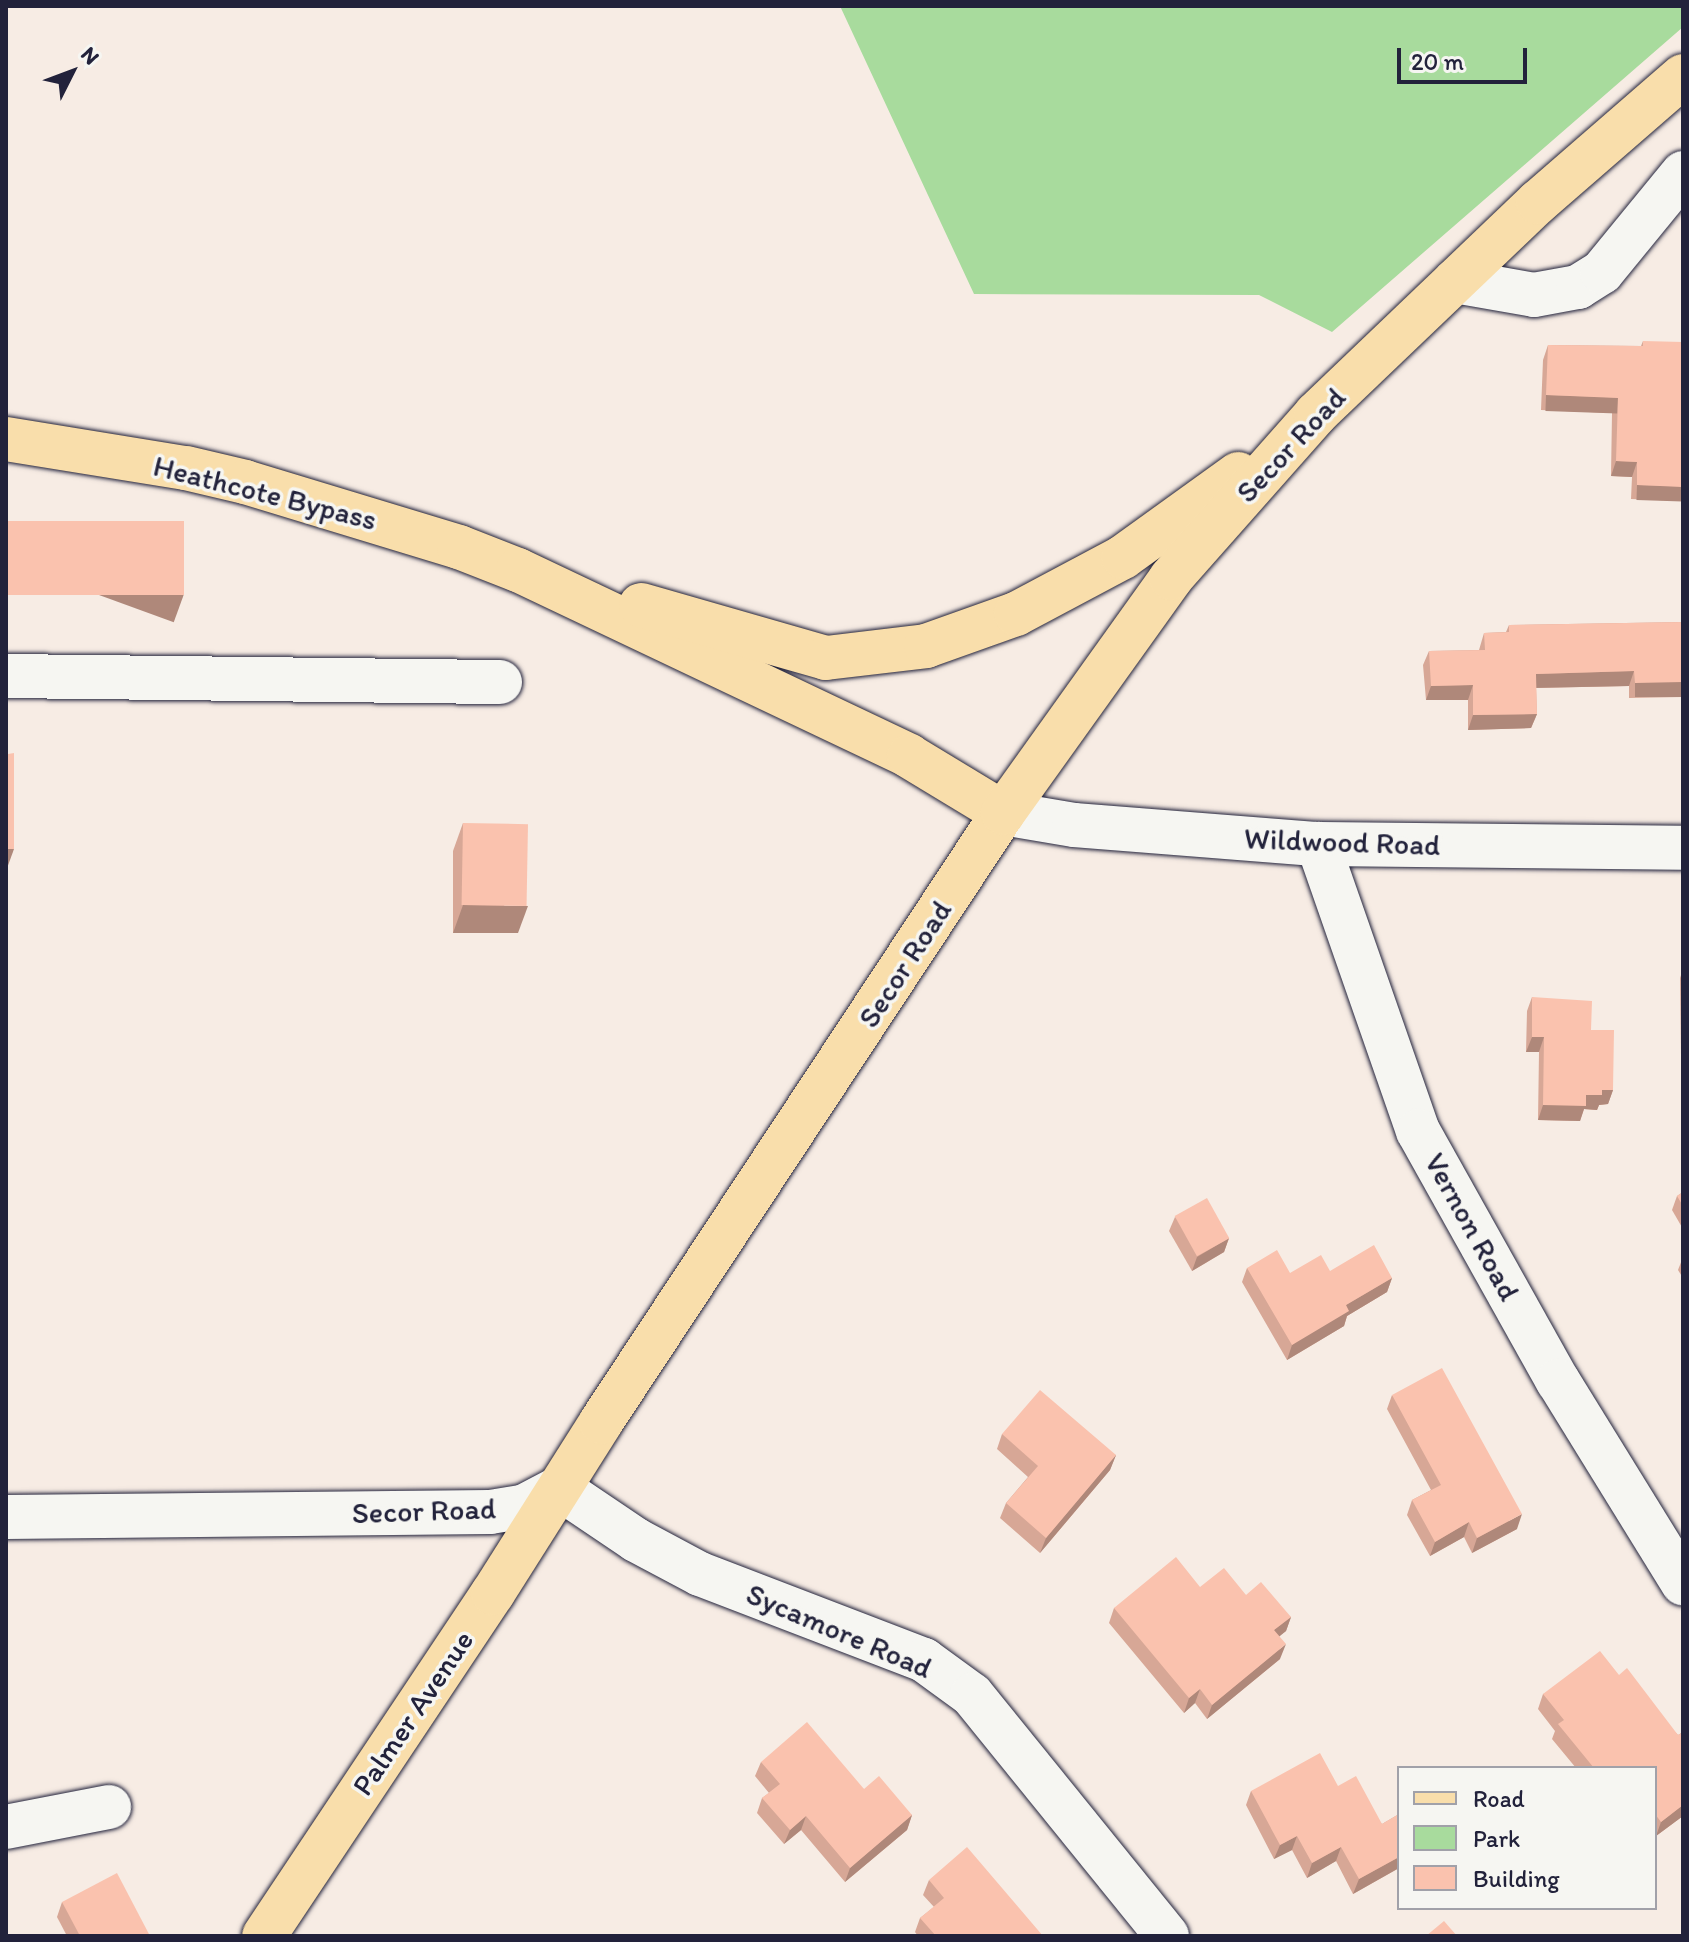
<!DOCTYPE html>
<html>
<head>
<meta charset="utf-8">
<style>
	body { margin:0 }
	#map { position:relative; width:1689px; height:1942px; overflow:hidden; background:#f7ece4; font-family:Itim,sans-serif }
	div>[style] { position:absolute }
	[style*='--x'] { left:calc(var(--x)*1px); top:calc(var(--y)*1px); width:calc(var(--w)*1px); rotate:calc(var(--a)*1deg) }
	.green>* { inset:0; background:#a8db9d }
	.roads { filter:drop-shadow(0 0 2px #22223b) drop-shadow(0 0 2px #22223b) }
	.minor>* { height:44px; margin:-22px; padding:0 22px; transform-origin:22px; border-radius:22px; background:#f6f6f2 }
	.major>* { height:44px; margin:-22px; padding:0 22px; transform-origin:22px; border-radius:22px; background:#f9deab }
	.wall>* { inset:0; background:#d7a796 }
	.shaded-wall>* { inset:0; background:#af887a; transform-origin:0 0 }
	.building>* { inset:0; background:#fac2ae; transform-origin:0 0 }
	span { translate:-50% -50%; white-space:nowrap; text-align:center; line-height:1.15; -webkit-text-stroke:7px #f6f6f2; paint-order:stroke }
	.street-label { font-size:30px; color:#22223b }
	.frame { position:absolute; inset:0; border:8px solid #22223b; pointer-events:none }
	.legend { position:absolute; left:1397px; top:1766px; width:260px; height:144px; box-sizing:border-box; background:#f6f6f2; border:2px solid #a1a1a9; margin:0; padding:10px 14px; list-style:none; font-size:24px; color:#22223b }
	.legend li { display:flex; align-items:center; gap:16px; height:40px }
	.legend b { width:40px; border:2px solid #a1a1a9 }
	.north { position:absolute; left:32px; top:32px; width:80px; height:80px; -webkit-text-stroke:6px #f6f6f2; paint-order:stroke; rotate:48deg; font-size:22px; font-weight:700; line-height:32px; text-align:center; color:#22223b }
	.north::after { content:''; display:block; margin:auto; width:28px; height:36px; background:#22223b; clip-path:polygon(50% 0,100% 100%,50% 72%,0 100%) }
	.scale { position:absolute; left:1397px; top:48px; width:130px; height:36px; box-sizing:border-box; border:4px solid #22223b; border-top:0; padding-left:10px; font-size:24px; line-height:28px; white-space:nowrap; color:#22223b; -webkit-text-stroke:6px #f6f6f2; paint-order:stroke }
</style>
</head>
<body>
<div id="map">
	<div class="green">
		<i style="clip-path:polygon(840px 6px,1683px 6px,1683px 27px,1332px 332px,1259px 295px,974px 294px)"></i>
	</div>
	<div class="roads">
		<div class="minor">
			<i style="--x:1455;--y:281;--w:80;--a:10"></i>
			<i style="--x:1534;--y:295;--w:45;--a:-10.3"></i>
			<i style="--x:1578;--y:287;--w:28;--a:-32"></i>
			<i style="--x:1602;--y:272;--w:128;--a:-50.7"></i>
			<i style="--x:6;--y:676;--w:494;--a:0.7"></i>
			<i style="--x:1003;--y:813;--w:72;--a:9.6"></i>
			<i style="--x:1074;--y:825;--w:245;--a:4.5"></i>
			<i style="--x:1318;--y:844;--w:365;--a:0.6"></i>
			<i style="--x:1318;--y:844;--w:304;--a:70.8"></i>
			<i style="--x:1418;--y:1131;--w:287;--a:60.8"></i>
			<i style="--x:1558;--y:1381;--w:238;--a:58.3"></i>
			<i style="--x:6;--y:1517;--w:484;--a:-0.6"></i>
			<i style="--x:490;--y:1512;--w:33;--a:-9"></i>
			<i style="--x:523;--y:1507;--w:41;--a:-27.8"></i>
			<i style="--x:559;--y:1488;--w:93;--a:34"></i>
			<i style="--x:636;--y:1540;--w:72;--a:28"></i>
			<i style="--x:700;--y:1574;--w:240;--a:21"></i>
			<i style="--x:924;--y:1660;--w:59;--a:36.1"></i>
			<i style="--x:972;--y:1695;--w:310;--a:51"></i>
			<i style="--x:6;--y:1827;--w:105;--a:-11"></i>
		</div>
		<div class="major">
			<i style="--x:6;--y:439;--w:182;--a:9.2"></i>
			<i style="--x:186;--y:468;--w:61;--a:13.3"></i>
			<i style="--x:245;--y:482;--w:224;--a:16.9"></i>
			<i style="--x:459;--y:547;--w:63;--a:21.3"></i>
			<i style="--x:518;--y:570;--w:433;--a:25.4"></i>
			<i style="--x:909;--y:756;--w:110;--a:31.2"></i>
			<i style="--x:641;--y:605;--w:192;--a:16"></i>
			<i style="--x:826;--y:658;--w:101;--a:-6.8"></i>
			<i style="--x:926;--y:646;--w:96;--a:-19.6"></i>
			<i style="--x:1016;--y:614;--w:121;--a:-28"></i>
			<i style="--x:1123;--y:557;--w:142;--a:-35.8"></i>
			<i style="--x:264;--y:1936;--w:412;--a:-56.3"></i>
			<i style="--x:493;--y:1593;--w:202;--a:-57.7"></i>
			<i style="--x:601;--y:1422;--w:730;--a:-56.57"></i>
			<i style="--x:1003;--y:813;--w:289;--a:-54.4"></i>
			<i style="--x:1171;--y:578;--w:219;--a:-48.5"></i>
			<i style="--x:1316;--y:414;--w:307;--a:-43.7"></i>
			<i style="--x:1538;--y:202;--w:192;--a:-41"></i>
		</div>
	</div>
	<div class="wall">
		<i style="clip-path:polygon(1643px 341px,1683px 501px,1631px 499px,1632px 477px,1611px 476px,1612px 413px,1541px 410px,1543px 360px,1548px 345px,1641px 346px)"></i>
		<i style="clip-path:polygon(1683px 622px,1683px 697px,1629px 698px,1629px 686px,1536px 688px,1537px 714px,1531px 728px,1468px 730px,1468px 700px,1426px 700px,1423px 665px,1429px 651px,1479px 650px,1484px 633px,1506px 632px,1509px 625px)"></i>
		<i style="clip-path:polygon(463px 823px,518px 933px,453px 933px,453px 851px)"></i>
		<i style="clip-path:polygon(1683px 969px,1683px 1056px,1681px 1056px,1680px 978px)"></i>
		<i style="clip-path:polygon(1532px 997px,1591px 1030px,1613px 1090px,1608px 1104px,1599px 1105px,1597px 1110px,1584px 1109px,1580px 1121px,1538px 1120px,1539px 1052px,1526px 1052px,1527px 1011px)"></i>
		<i style="clip-path:polygon(1683px 1192px,1683px 1229px,1672px 1210px,1677px 1196px)"></i>
		<i style="clip-path:polygon(1175px 1217px,1229px 1238px,1224px 1252px,1192px 1271px,1169px 1231px)"></i>
		<i style="clip-path:polygon(1683px 1257px,1683px 1278px,1678px 1270px)"></i>
		<i style="clip-path:polygon(1247px 1268px,1290px 1273px,1330px 1271px,1392px 1278px,1387px 1292px,1347px 1316px,1344px 1326px,1287px 1360px,1242px 1282px)"></i>
		<i style="clip-path:polygon(1392px 1395px,1517px 1529px,1472px 1553px,1464px 1537px,1430px 1556px,1407px 1515px,1412px 1500px,1431px 1490px,1387px 1409px)"></i>
		<i style="clip-path:polygon(1002px 1434px,1116px 1455px,1110px 1470px,1040px 1553px,1000px 1518px,1006px 1503px,1028px 1477px,997px 1449px)"></i>
		<i style="clip-path:polygon(1200px 1587px,1246px 1595px,1291px 1617px,1286px 1631px,1279px 1636px,1280px 1659px,1207px 1719px,1195px 1703px,1184px 1713px,1109px 1623px,1114px 1608px)"></i>
		<i style="clip-path:polygon(1619px 1675px,1678px 1735px,1683px 1732px,1683px 1816px,1656px 1836px,1655px 1768px,1576px 1768px,1552px 1739px,1555px 1731px,1538px 1709px,1543px 1694px)"></i>
		<i style="clip-path:polygon(761px 1762px,864px 1789px,912px 1815px,907px 1830px,845px 1882px,801px 1830px,784px 1844px,757px 1813px,762px 1798px,769px 1793px,755px 1776px)"></i>
		<i style="clip-path:polygon(1338px 1786px,1382px 1824px,1399px 1814px,1399px 1868px,1353px 1894px,1336px 1861px,1307px 1878px,1292px 1850px,1274px 1859px,1246px 1805px,1251px 1791px)"></i>
		<i style="clip-path:polygon(929px 1880px,1043px 1936px,918px 1936px,915px 1932px,920px 1918px,934px 1907px,923px 1895px)"></i>
		<i style="clip-path:polygon(62px 1902px,150px 1936px,67px 1936px,57px 1917px)"></i>
	</div>
	<div class="shaded-wall">
		<i style="left:1546px;top:395px;width:72px;height:16px;rotate:2deg"></i>
		<i style="clip-path:polygon(1616px 461px,1637px 462px,1632px 477px,1611px 476px)"></i>
		<i style="left:1637px;top:485px;width:46px;height:15px;rotate:2deg"></i>
		<i style="left:184px;top:594px;width:30px;height:178px;rotate:110deg"></i>
		<i style="clip-path:polygon(1634px 671px,1629px 686px,1530px 688px,1536px 674px)"></i>
		<i style="left:1683px;top:682px;width:15px;height:48px;rotate:90deg"></i>
		<i style="clip-path:polygon(1473px 685px,1468px 700px,1426px 700px,1431px 686px)"></i>
		<i style="clip-path:polygon(1537px 714px,1531px 728px,1468px 730px,1473px 715px)"></i>
		<i style="clip-path:polygon(6px 849px,14px 849px,6px 871px)"></i>
		<i style="clip-path:polygon(463px 905px,528px 906px,518px 933px,453px 933px)"></i>
		<i style="clip-path:polygon(1532px 1037px,1544px 1037px,1539px 1052px,1526px 1052px)"></i>
		<i style="clip-path:polygon(1602px 1090px,1613px 1090px,1608px 1104px,1599px 1105px,1597px 1110px,1584px 1109px,1580px 1121px,1538px 1120px,1543px 1105px)"></i>
		<i style="clip-path:polygon(1229px 1238px,1224px 1252px,1192px 1271px,1197px 1257px)"></i>
		<i style="clip-path:polygon(1392px 1278px,1387px 1292px,1347px 1316px,1344px 1326px,1287px 1360px,1292px 1345px,1346px 1305px)"></i>
		<i style="clip-path:polygon(1116px 1455px,1110px 1470px,1040px 1553px,1046px 1538px)"></i>
		<i style="clip-path:polygon(1522px 1514px,1517px 1529px,1472px 1553px,1477px 1538px)"></i>
		<i style="clip-path:polygon(1469px 1522px,1464px 1537px,1430px 1556px,1435px 1542px)"></i>
		<i style="clip-path:polygon(1291px 1617px,1286px 1631px,1269px 1645px,1274px 1630px)"></i>
		<i style="clip-path:polygon(1286px 1644px,1280px 1659px,1207px 1719px,1212px 1705px)"></i>
		<i style="clip-path:polygon(1200px 1689px,1195px 1703px,1184px 1713px,1189px 1698px)"></i>
		<i style="clip-path:polygon(1683px 1805px,1683px 1816px,1656px 1836px,1661px 1822px)"></i>
		<i style="clip-path:polygon(912px 1815px,907px 1830px,845px 1882px,850px 1868px)"></i>
		<i style="clip-path:polygon(806px 1816px,801px 1830px,784px 1844px,790px 1830px)"></i>
		<i style="clip-path:polygon(1297px 1836px,1292px 1850px,1274px 1859px,1280px 1845px)"></i>
		<i style="clip-path:polygon(1341px 1847px,1336px 1861px,1307px 1878px,1312px 1863px)"></i>
		<i style="clip-path:polygon(1399px 1857px,1399px 1868px,1353px 1894px,1359px 1879px)"></i>
	</div>
	<div class="building">
		<i style="clip-path:polygon(1643px 341px,1683px 342px,1683px 487px,1637px 485px,1637px 462px,1616px 461px,1618px 398px,1546px 395px,1548px 345px,1643px 346px)"></i>
		<i style="left:6px;top:521px;width:178px;height:74px"></i>
		<i style="clip-path:polygon(1683px 622px,1683px 682px,1635px 683px,1634px 671px,1536px 674px,1537px 714px,1473px 715px,1473px 685px,1431px 686px,1429px 651px,1485px 650px,1484px 633px,1509px 632px,1509px 625px)"></i>
		<i style="clip-path:polygon(6px 698px,8px 698px,8px 754px,14px 753px,14px 849px,6px 849px)"></i>
		<i style="left:463px;top:823px;width:65px;height:82px;rotate:1deg"></i>
		<i style="clip-path:polygon(1532px 997px,1592px 1001px,1591px 1030px,1614px 1030px,1613px 1090px,1602px 1090px,1602px 1095px,1586px 1095px,1586px 1106px,1543px 1105px,1544px 1037px,1532px 1037px)"></i>
		<i style="clip-path:polygon(1683px 1192px,1683px 1206px,1677px 1196px)"></i>
		<i style="left:1207px;top:1198px;width:46px;height:37px;rotate:61deg"></i>
		<i style="clip-path:polygon(1374px 1245px,1392px 1278px,1346px 1305px,1349px 1311px,1292px 1345px,1247px 1268px,1277px 1250px,1290px 1273px,1321px 1255px,1330px 1271px)"></i>
		<i style="clip-path:polygon(1442px 1368px,1522px 1514px,1477px 1538px,1469px 1522px,1435px 1542px,1412px 1500px,1441px 1485px,1392px 1395px)"></i>
		<i style="clip-path:polygon(1040px 1390px,1116px 1455px,1046px 1538px,1006px 1503px,1038px 1466px,1002px 1434px)"></i>
		<i style="clip-path:polygon(1176px 1557px,1200px 1587px,1224px 1568px,1246px 1595px,1261px 1582px,1291px 1617px,1274px 1630px,1286px 1644px,1212px 1705px,1200px 1689px,1189px 1698px,1114px 1608px)"></i>
		<i style="clip-path:polygon(1600px 1651px,1619px 1675px,1627px 1668px,1678px 1735px,1683px 1732px,1683px 1805px,1661px 1822px,1655px 1814px,1655px 1768px,1594px 1768px,1558px 1724px,1564px 1720px,1543px 1694px)"></i>
		<i style="clip-path:polygon(807px 1722px,864px 1789px,879px 1776px,912px 1815px,850px 1868px,806px 1816px,790px 1830px,762px 1798px,780px 1784px,761px 1762px)"></i>
		<i style="clip-path:polygon(1320px 1753px,1338px 1786px,1356px 1776px,1382px 1824px,1399px 1814px,1399px 1857px,1359px 1879px,1341px 1847px,1312px 1863px,1297px 1836px,1280px 1845px,1251px 1791px)"></i>
		<i style="clip-path:polygon(967px 1847px,1043px 1936px,936px 1936px,920px 1918px,944px 1898px,929px 1880px)"></i>
		<i style="clip-path:polygon(117px 1873px,150px 1936px,80px 1936px,62px 1902px)"></i>
		<i style="clip-path:polygon(1444px 1921px,1457px 1936px,1426px 1936px)"></i>
	</div>
	<div class="street-label">
		<span style="left:1291px;top:445px;rotate:-47deg">Secor Road</span>
		<span style="left:265px;top:493px;rotate:14deg">Heathcote Bypass</span>
		<span style="left:1342px;top:842px;rotate:2deg">Wildwood Road</span>
		<span style="left:905px;top:964px;rotate:-57deg">Secor Road</span>
		<span style="left:1472px;top:1227px;rotate:61deg">Vernon Road</span>
		<span style="left:424px;top:1511px;rotate:-2deg">Secor Road</span>
		<span style="left:839px;top:1631px;rotate:23deg">Sycamore Road</span>
		<span style="left:413px;top:1713px;rotate:-56deg">Palmer Avenue</span>
	</div>
	<div class="frame"></div>
	<ul class="legend">
	<li><b style="height:10px;background:#f9deab"></b>Road</li>
	<li><b style="height:22px;background:#a8db9d"></b>Park</li>
	<li><b style="height:22px;background:#fac2ae"></b>Building</li>
	</ul>
	<div class="north">N</div>
	<div class="scale">20 m</div>
</div>
</body>
</html>
